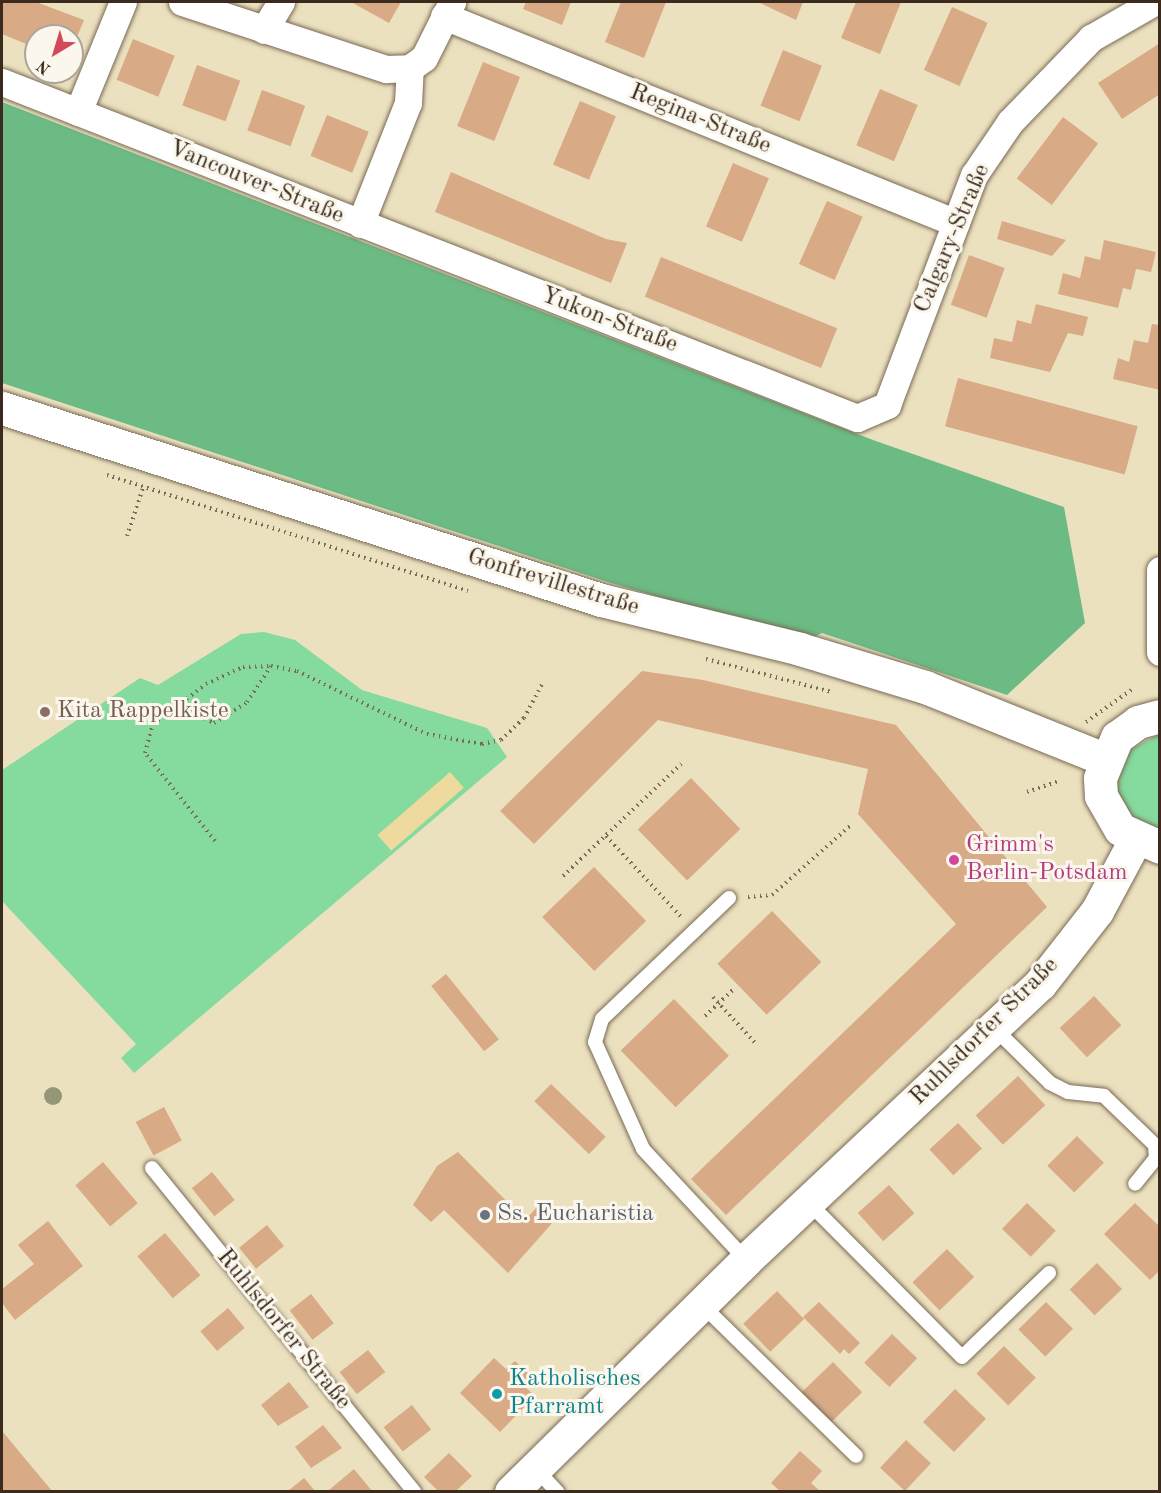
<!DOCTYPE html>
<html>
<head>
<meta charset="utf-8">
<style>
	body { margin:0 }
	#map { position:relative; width:1161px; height:1493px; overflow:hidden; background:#ece1bf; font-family:"Old Standard TT",serif }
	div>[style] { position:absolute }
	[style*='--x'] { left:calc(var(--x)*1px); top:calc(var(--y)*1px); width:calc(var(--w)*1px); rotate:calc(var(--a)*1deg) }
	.green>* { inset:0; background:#85da9d }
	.forest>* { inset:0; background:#6cba84 }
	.sand>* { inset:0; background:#eeda9e; transform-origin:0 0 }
	.building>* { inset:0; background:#d8aa86; transform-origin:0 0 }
	.path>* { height:4px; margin-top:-2px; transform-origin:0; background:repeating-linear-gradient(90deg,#796a56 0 1.5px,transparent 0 6px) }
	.roads { filter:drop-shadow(0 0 2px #796a56) drop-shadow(0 0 2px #796a56) }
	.lane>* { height:14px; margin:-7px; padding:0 7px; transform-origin:7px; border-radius:7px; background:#fff }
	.street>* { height:27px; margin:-13.5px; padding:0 13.5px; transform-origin:13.5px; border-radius:13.5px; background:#fff }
	.secondary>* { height:33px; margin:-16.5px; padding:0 16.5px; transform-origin:16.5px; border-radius:16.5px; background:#fff }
	.trees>* { width:18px; height:18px; margin:-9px; border-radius:50%; background:#959578 }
	.dots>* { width:16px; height:16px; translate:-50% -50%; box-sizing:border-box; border:3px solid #fbf7ec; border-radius:50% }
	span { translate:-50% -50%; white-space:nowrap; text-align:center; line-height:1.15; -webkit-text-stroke:6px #fbf7ec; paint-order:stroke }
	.street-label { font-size:24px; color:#3b2a1e }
	.education-label { font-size:24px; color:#785e54 }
	.left { translate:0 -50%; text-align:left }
	.hotel-label { font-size:24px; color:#b23c85 }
	.worship-label { font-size:24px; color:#5b616d }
	.culture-label { font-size:24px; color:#0d838f }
	.frame { position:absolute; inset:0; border:3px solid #3b2a1e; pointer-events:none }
	.north { position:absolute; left:24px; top:24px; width:60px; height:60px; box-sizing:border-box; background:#fbf7ec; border:2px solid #aea59a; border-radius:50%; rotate:218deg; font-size:16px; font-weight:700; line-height:24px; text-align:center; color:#3b2a1e }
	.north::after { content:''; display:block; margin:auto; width:21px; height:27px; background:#d1495b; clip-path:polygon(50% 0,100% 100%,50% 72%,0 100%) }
</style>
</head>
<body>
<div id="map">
	<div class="green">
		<i style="clip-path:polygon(264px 632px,295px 640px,362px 690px,487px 728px,507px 757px,134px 1073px,121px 1058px,136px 1044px,2px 901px,2px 770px,140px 678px,158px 685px,241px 634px)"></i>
		<i style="clip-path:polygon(1159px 734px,1159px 830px,1135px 822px,1117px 797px,1115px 782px,1124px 753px)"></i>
	</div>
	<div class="forest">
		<i style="clip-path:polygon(2px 102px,873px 440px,1064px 507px,1085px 623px,1007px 695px,822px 633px,807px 640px,608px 582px,2px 383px)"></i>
	</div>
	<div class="sand">
		<i style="left:450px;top:772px;width:21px;height:96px;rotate:49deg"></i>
	</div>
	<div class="building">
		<i style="clip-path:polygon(2px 2px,36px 2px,84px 20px,72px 49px,72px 36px,36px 36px,36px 48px,2px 34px)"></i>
		<i style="clip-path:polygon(351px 2px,401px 2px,389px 23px)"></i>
		<i style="clip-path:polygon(526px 2px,571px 2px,562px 25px,523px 9px)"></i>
		<i style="clip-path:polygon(621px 2px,666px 2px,644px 58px,605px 42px)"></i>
		<i style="clip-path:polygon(758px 2px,803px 2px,796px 20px)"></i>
		<i style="clip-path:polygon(856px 2px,901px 2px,880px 54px,841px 38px)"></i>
		<i style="left:952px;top:7px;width:39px;height:69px;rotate:24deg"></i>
		<i style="left:133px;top:39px;width:45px;height:44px;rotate:22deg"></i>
		<i style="clip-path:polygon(1160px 43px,1160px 94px,1122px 119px,1098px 83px)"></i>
		<i style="left:783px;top:50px;width:42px;height:60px;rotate:22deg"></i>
		<i style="left:483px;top:62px;width:40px;height:69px;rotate:22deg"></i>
		<i style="left:197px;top:65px;width:46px;height:43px;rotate:20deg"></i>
		<i style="left:880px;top:89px;width:41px;height:61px;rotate:23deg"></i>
		<i style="left:262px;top:90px;width:46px;height:43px;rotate:20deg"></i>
		<i style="left:580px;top:101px;width:39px;height:69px;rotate:23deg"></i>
		<i style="left:327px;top:115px;width:45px;height:44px;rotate:22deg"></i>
		<i style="left:1063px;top:117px;width:44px;height:77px;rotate:37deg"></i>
		<i style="left:733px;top:163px;width:39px;height:69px;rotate:23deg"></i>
		<i style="clip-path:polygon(451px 172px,606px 239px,627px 243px,611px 283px,435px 212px)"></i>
		<i style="left:827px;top:201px;width:39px;height:69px;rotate:24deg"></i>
		<i style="clip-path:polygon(1002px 221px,1066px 240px,1052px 256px,997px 239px)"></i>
		<i style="clip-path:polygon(1104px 240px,1156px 252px,1151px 272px,1136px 269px,1131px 290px,1123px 288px,1118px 308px,1058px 294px,1063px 273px,1080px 278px,1085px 256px,1100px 260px)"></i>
		<i style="left:969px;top:255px;width:38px;height:53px;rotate:20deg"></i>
		<i style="left:661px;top:257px;width:190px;height:43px;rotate:22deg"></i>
		<i style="clip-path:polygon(1036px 304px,1088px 317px,1083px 336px,1068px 333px,1050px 372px,990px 358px,994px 338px,1012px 342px,1017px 320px,1031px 324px)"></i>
		<i style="clip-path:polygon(1152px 324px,1160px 325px,1160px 390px,1113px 379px,1118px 358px,1129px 362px,1134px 340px,1148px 343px)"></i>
		<i style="left:958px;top:378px;width:186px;height:50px;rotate:15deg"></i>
		<i style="clip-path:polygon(642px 671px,703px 680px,896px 725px,1047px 907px,726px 1215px,691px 1179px,956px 924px,858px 814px,868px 769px,658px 720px,534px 844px,500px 811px)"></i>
		<i style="left:691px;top:778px;width:71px;height:74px;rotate:46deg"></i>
		<i style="left:594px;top:867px;width:75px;height:72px;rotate:46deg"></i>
		<i style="left:772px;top:911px;width:71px;height:76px;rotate:46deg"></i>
		<i style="left:446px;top:974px;width:84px;height:19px;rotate:51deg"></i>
		<i style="left:1094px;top:996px;width:40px;height:47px;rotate:47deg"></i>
		<i style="left:674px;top:999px;width:79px;height:74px;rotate:46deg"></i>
		<i style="left:1018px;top:1076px;width:40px;height:58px;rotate:47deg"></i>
		<i style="left:551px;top:1084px;width:76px;height:24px;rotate:44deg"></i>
		<i style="left:164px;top:1107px;width:38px;height:32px;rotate:62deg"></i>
		<i style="left:958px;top:1123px;width:35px;height:39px;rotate:47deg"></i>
		<i style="left:1077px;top:1136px;width:38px;height:42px;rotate:45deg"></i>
		<i style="clip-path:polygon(458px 1152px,525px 1220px,538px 1206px,554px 1221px,508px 1273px,444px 1210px,431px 1222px,413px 1205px,437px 1166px)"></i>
		<i style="left:103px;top:1162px;width:54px;height:36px;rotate:50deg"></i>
		<i style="left:212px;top:1172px;width:36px;height:26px;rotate:51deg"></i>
		<i style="left:889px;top:1185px;width:38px;height:42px;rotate:48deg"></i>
		<i style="left:1027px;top:1203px;width:40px;height:36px;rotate:44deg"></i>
		<i style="clip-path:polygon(1135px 1203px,1160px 1227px,1160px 1270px,1150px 1280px,1104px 1234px)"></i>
		<i style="clip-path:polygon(48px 1221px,83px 1266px,15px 1320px,2px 1303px,2px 1289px,34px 1264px,18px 1245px)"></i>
		<i style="left:267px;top:1225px;width:27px;height:36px;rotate:51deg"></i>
		<i style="left:165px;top:1233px;width:55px;height:36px;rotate:50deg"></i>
		<i style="left:947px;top:1249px;width:39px;height:48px;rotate:46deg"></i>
		<i style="left:1097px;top:1263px;width:36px;height:38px;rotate:46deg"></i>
		<i style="left:777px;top:1291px;width:39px;height:47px;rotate:46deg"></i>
		<i style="left:311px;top:1294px;width:37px;height:27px;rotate:52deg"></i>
		<i style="clip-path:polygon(819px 1302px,860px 1343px,849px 1354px,844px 1349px,840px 1354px,803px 1317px)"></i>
		<i style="left:1046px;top:1302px;width:38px;height:39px;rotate:45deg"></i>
		<i style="left:228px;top:1308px;width:26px;height:36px;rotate:50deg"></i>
		<i style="left:892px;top:1334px;width:35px;height:40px;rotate:44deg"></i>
		<i style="left:1004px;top:1346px;width:45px;height:39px;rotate:45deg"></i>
		<i style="left:368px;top:1350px;width:28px;height:36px;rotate:52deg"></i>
		<i style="clip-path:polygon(494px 1358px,506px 1369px,515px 1361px,530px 1375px,521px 1383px,535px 1396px,500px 1432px,460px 1393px)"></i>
		<i style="left:833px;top:1362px;width:42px;height:44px;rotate:46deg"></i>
		<i style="clip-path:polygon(289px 1382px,309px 1407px,278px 1426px,261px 1405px)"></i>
		<i style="left:955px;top:1389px;width:43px;height:46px;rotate:44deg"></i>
		<i style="left:412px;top:1405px;width:31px;height:36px;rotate:52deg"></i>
		<i style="clip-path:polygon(323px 1425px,342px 1448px,311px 1468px,295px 1447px)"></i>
		<i style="clip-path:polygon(2px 1431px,52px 1491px,2px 1491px)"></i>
		<i style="left:906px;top:1440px;width:34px;height:38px;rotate:43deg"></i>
		<i style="clip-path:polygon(800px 1451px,822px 1471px,811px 1483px,820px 1491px,780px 1491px,771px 1483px)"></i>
		<i style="clip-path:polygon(449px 1453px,472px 1476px,456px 1491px,438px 1491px,424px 1477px)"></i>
		<i style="clip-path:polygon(354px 1469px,372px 1491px,330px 1491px,329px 1490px)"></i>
		<i style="clip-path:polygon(304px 1478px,315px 1491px,288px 1491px)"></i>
	</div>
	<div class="path">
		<i style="--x:107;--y:475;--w:379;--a:17.8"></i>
		<i style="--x:127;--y:536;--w:51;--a:-71.6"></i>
		<i style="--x:706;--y:659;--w:130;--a:14.7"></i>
		<i style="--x:178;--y:705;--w:40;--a:26.6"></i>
		<i style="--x:214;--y:723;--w:39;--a:-32"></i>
		<i style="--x:247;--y:702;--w:43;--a:-56.3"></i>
		<i style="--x:1086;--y:722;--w:59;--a:-35.3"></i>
		<i style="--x:1027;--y:792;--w:34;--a:-19"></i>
		<i style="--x:606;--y:836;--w:113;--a:47.1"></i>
		<i style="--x:215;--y:841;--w:112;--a:-128.5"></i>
		<i style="--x:145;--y:753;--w:30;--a:-75"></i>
		<i style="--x:153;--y:724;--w:66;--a:-37"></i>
		<i style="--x:206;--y:684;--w:41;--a:-24.7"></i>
		<i style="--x:243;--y:667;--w:28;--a:-2"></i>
		<i style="--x:271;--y:666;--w:26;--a:11"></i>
		<i style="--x:297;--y:671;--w:144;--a:25.9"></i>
		<i style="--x:427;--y:734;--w:56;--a:10.3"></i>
		<i style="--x:482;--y:744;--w:19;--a:-12"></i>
		<i style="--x:501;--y:740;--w:32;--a:-44"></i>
		<i style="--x:524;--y:718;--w:38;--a:-62"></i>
		<i style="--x:563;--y:876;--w:163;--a:-43.5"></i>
		<i style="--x:748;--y:897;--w:24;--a:-5"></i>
		<i style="--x:772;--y:895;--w:104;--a:-41.5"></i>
		<i style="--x:713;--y:997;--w:64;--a:47.5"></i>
		<i style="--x:705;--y:1016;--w:38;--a:-43"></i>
	</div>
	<div class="roads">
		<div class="lane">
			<i style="--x:729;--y:898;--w:175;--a:136.4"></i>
			<i style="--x:602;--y:1019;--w:24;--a:107"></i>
			<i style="--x:595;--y:1042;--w:117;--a:65.8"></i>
			<i style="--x:643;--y:1149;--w:151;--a:47.1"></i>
			<i style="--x:993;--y:1027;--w:80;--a:44.5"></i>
			<i style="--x:1050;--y:1083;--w:20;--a:27"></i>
			<i style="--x:1068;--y:1092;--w:36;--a:6"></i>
			<i style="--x:1104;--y:1096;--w:71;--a:43.9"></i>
			<i style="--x:1155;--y:1145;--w:13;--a:86"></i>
			<i style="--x:1156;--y:1158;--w:33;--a:129"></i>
			<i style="--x:152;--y:1168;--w:417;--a:51"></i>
			<i style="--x:808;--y:1202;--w:218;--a:45.2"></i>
			<i style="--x:962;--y:1357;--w:121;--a:-44"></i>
			<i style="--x:701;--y:1304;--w:217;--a:44.4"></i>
			<i style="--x:535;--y:1468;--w:33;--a:47"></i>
		</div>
		<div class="street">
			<i style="--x:182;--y:2;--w:215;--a:18.2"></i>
			<i style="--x:386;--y:69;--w:24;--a:-2"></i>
			<i style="--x:444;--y:16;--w:552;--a:22.01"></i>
			<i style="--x:264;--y:30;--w:33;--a:-59"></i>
			<i style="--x:410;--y:68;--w:17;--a:-36"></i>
			<i style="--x:424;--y:58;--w:63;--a:-63.4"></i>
			<i style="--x:2;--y:82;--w:919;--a:21.45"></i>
			<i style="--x:857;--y:418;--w:33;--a:-23"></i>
			<i style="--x:887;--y:405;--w:246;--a:-69.3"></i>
			<i style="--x:974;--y:175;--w:64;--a:-55.8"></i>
			<i style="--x:1010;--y:122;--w:117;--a:-46"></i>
			<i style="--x:1091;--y:38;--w:73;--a:-29.7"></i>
			<i style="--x:78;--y:112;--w:119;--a:-67.8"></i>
			<i style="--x:360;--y:224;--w:130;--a:-68.4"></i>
			<i style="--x:408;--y:103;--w:35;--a:-87"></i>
			<i style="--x:1160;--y:570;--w:82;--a:90"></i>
		</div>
		<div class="secondary">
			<i style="--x:2;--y:408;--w:629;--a:17.77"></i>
			<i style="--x:601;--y:600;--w:205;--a:13.8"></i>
			<i style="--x:800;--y:649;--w:131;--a:16.9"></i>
			<i style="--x:925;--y:687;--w:193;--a:21.9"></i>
			<i style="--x:1160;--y:716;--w:23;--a:165"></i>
			<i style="--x:1138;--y:722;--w:26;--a:144"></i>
			<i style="--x:1117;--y:737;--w:44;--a:112.5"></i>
			<i style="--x:1100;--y:778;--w:18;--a:87"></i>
			<i style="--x:1101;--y:796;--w:38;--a:60"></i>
			<i style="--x:1120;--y:829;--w:44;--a:24.2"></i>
			<i style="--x:511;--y:1492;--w:330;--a:-44.6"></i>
			<i style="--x:746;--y:1260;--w:403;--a:-43.2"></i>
			<i style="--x:1040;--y:984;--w:93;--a:-52"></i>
			<i style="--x:1097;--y:911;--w:81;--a:-61.8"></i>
		</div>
	</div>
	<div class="trees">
		<i style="left:53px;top:1096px"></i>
	</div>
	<div class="dots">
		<i style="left:45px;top:712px;background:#8d6e63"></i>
		<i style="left:954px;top:860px;background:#d1479c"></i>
		<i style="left:485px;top:1215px;background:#6b7280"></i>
		<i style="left:497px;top:1394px;background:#0f9aa8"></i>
	</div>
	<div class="street-label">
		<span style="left:700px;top:120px;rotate:22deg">Regina-Straße</span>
		<span style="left:256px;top:183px;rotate:22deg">Vancouver-Straße</span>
		<span style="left:953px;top:239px;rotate:-67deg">Calgary-Straße</span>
		<span style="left:609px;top:321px;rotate:21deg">Yukon-Straße</span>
		<span style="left:553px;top:583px;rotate:17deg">Gonfrevillestraße</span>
		<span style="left:985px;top:1032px;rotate:-45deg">Ruhlsdorfer Straße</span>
		<span style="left:283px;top:1330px;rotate:51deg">Ruhlsdorfer Straße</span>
	</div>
	<div class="education-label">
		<span class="left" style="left:57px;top:712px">Kita Rappelkiste</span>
	</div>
	<div class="hotel-label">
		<span class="left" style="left:966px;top:860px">Grimm's<br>Berlin-Potsdam</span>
	</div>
	<div class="worship-label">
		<span class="left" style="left:497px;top:1215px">Ss. Eucharistia</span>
	</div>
	<div class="culture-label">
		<span class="left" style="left:509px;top:1394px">Katholisches<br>Pfarramt</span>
	</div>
	<div class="frame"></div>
	<div class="north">N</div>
</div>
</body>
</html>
